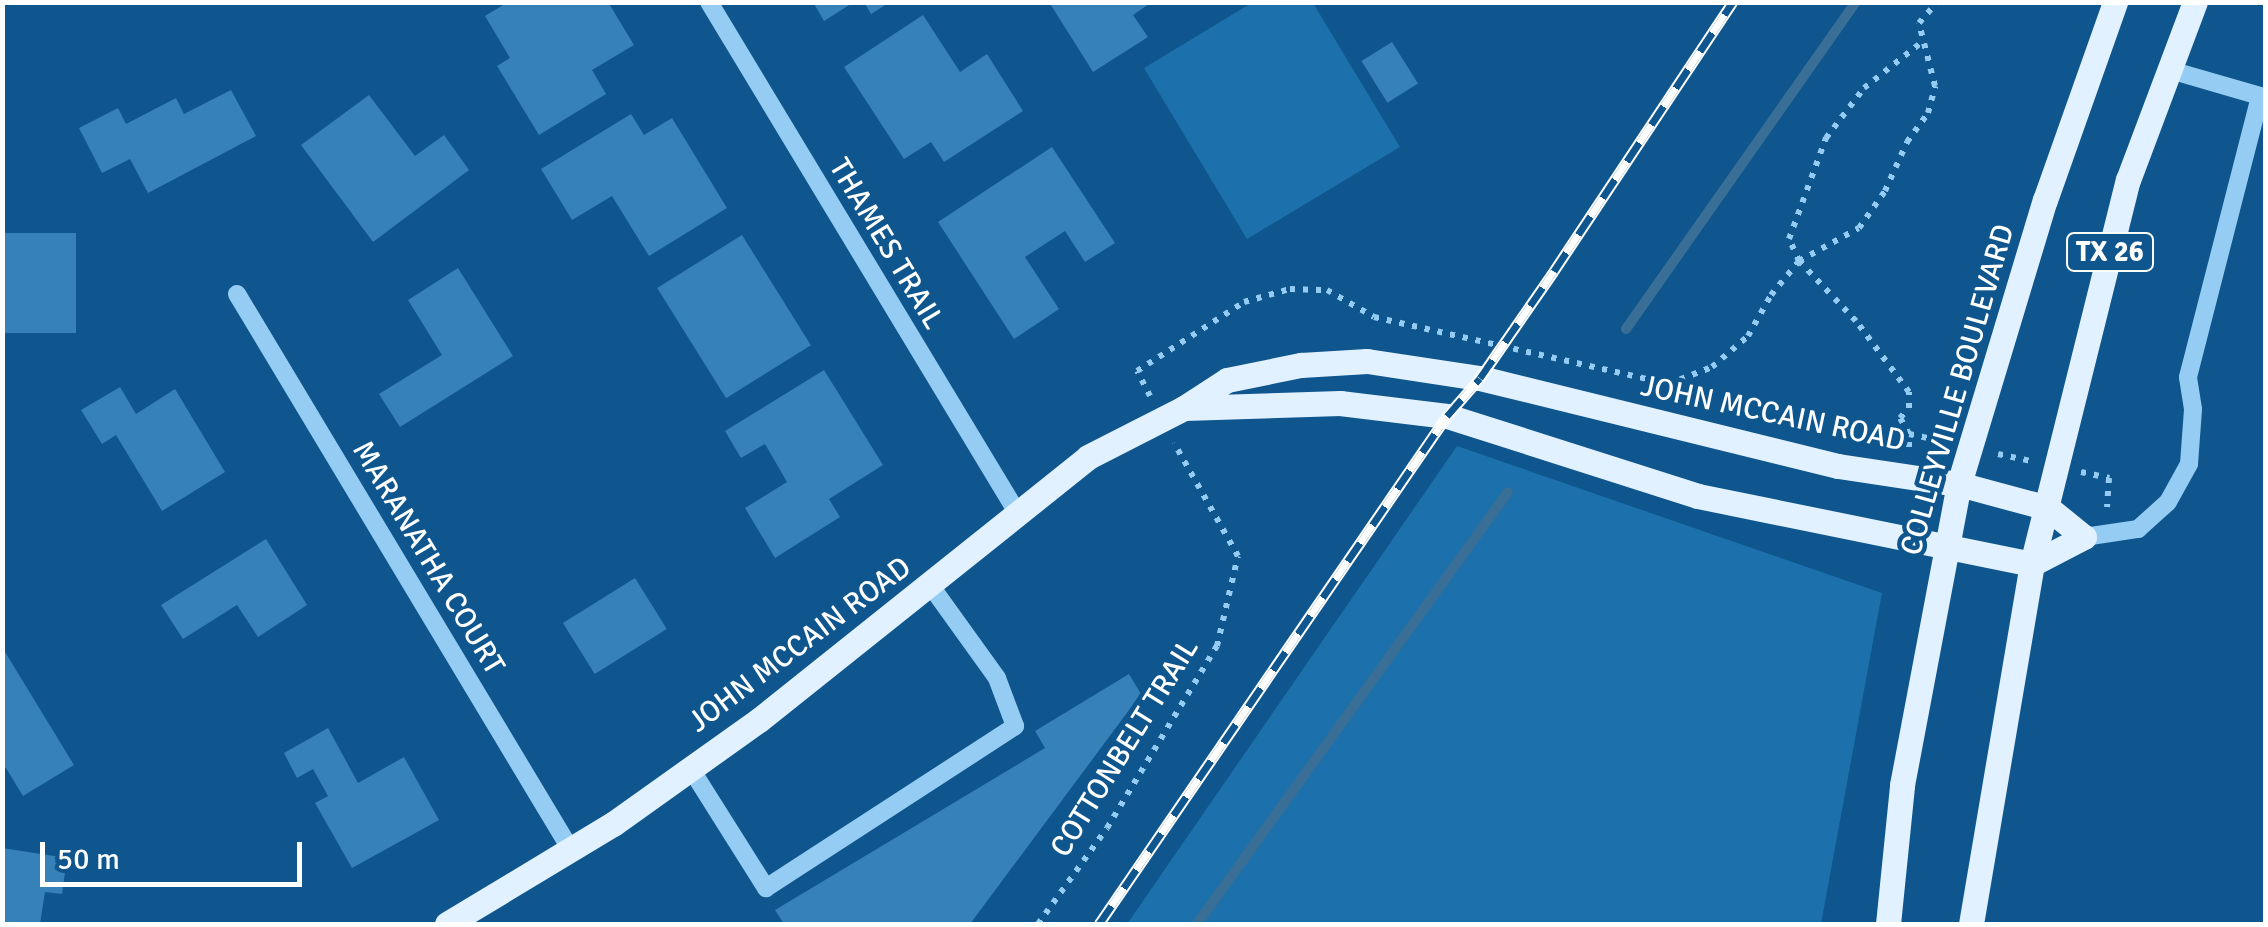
<!DOCTYPE html>
<html>
<head>
<meta charset="utf-8">
<style>
	body { margin:0 }
	#map { position:relative; width:2268px; height:927px; overflow:hidden; background:#0e568d; font-family:Signika,sans-serif }
	div>[style] { position:absolute }
	[style*='--x'] { left:calc(var(--x)*1px); top:calc(var(--y)*1px); width:calc(var(--w)*1px); rotate:calc(var(--a)*1deg) }
	.green>* { inset:0; background:#1c70ab }
	.stream>* { height:10px; margin:-5px; padding:0 5px; transform-origin:5px; border-radius:5px; background:#396f97 }
	.building>* { inset:0; background:#3681b7; transform-origin:0 0 }
	.path>* { height:6px; margin-top:-3px; transform-origin:0; background:repeating-linear-gradient(90deg,#95ccf3 0 5px,transparent 0 13px) }
	.minor>* { height:18px; margin:-9px; padding:0 9px; transform-origin:9px; border-radius:9px; background:#95ccf3 }
	.major>* { height:25px; margin:-12.5px; padding:0 12.5px; transform-origin:12.5px; border-radius:12.5px; background:#e1f1ff }
	.rail>* { height:11px; margin-top:-5.5px; transform-origin:0; background:repeating-linear-gradient(90deg,#0e568d 0 22px,#fff 0 44px); box-sizing:border-box; border-block:2px solid #fff }
	span { translate:-50% -50%; white-space:nowrap; text-align:center; line-height:1.15; -webkit-text-stroke:9px #0e568d; paint-order:stroke }
	.shield-label span { padding:2px 8px; background:#0e568d; border:2px solid; border-radius:8px; -webkit-text-stroke-width:0 }
	.shield-label { font-size:28px; color:#fff; font-weight:700 }
	.street-label { font-size:30px; color:#fff }
	.frame { position:absolute; inset:0; border:5px solid #fff; pointer-events:none }
	.scale { position:absolute; left:40px; top:842px; width:262px; height:45px; box-sizing:border-box; border:5px solid #fff; border-top:0; padding-left:12px; font-size:30px; line-height:35px; white-space:nowrap; color:#fff; -webkit-text-stroke:8px #0e568d; paint-order:stroke }
</style>
</head>
<body>
<div id="map">
	<div class="green">
		<i style="clip-path:polygon(1253px 2px,1313px 3px,1400px 147px,1247px 239px,1144px 68px)"></i>
		<i style="clip-path:polygon(1457px 446px,1882px 593px,1821px 924px,1127px 924px)"></i>
	</div>
	<div class="stream">
		<i style="--x:1626;--y:329;--w:400;--a:-54.9"></i>
		<i style="--x:1197;--y:924;--w:532;--a:-54.25"></i>
	</div>
	<div class="building">
		<i style="clip-path:polygon(508px 2px,608px 2px,634px 45px,592px 70px,606px 94px,539px 135px,497px 66px,510px 58px,485px 16px)"></i>
		<i style="clip-path:polygon(813px 2px,854px 2px,824px 21px)"></i>
		<i style="clip-path:polygon(864px 2px,890px 2px,871px 14px)"></i>
		<i style="clip-path:polygon(1049px 2px,1152px 2px,1133px 15px,1148px 37px,1093px 72px)"></i>
		<i style="clip-path:polygon(923px 15px,960px 72px,987px 54px,1023px 111px,944px 162px,931px 142px,904px 159px,844px 67px)"></i>
		<i style="left:1392px;top:42px;width:49px;height:36px;rotate:58deg"></i>
		<i style="clip-path:polygon(231px 90px,256px 136px,148px 193px,130px 159px,102px 173px,79px 128px,118px 108px,126px 124px,176px 98px,184px 114px)"></i>
		<i style="clip-path:polygon(369px 95px,415px 156px,444px 135px,469px 170px,373px 242px,301px 145px)"></i>
		<i style="clip-path:polygon(631px 114px,644px 135px,672px 118px,727px 208px,649px 256px,612px 196px,572px 220px,541px 169px)"></i>
		<i style="clip-path:polygon(1052px 147px,1115px 243px,1085px 262px,1065px 231px,1025px 257px,1059px 309px,1014px 339px,938px 222px)"></i>
		<i style="left:2px;top:233px;width:74px;height:100px"></i>
		<i style="left:742px;top:235px;width:130px;height:100px;rotate:58deg"></i>
		<i style="clip-path:polygon(458px 268px,513px 356px,400px 427px,379px 394px,442px 355px,408px 300px)"></i>
		<i style="clip-path:polygon(824px 370px,883px 465px,829px 499px,840px 517px,775px 558px,745px 508px,787px 482px,765px 444px,741px 458px,725px 431px)"></i>
		<i style="clip-path:polygon(120px 387px,136px 414px,175px 389px,225px 472px,162px 511px,116px 435px,102px 444px,81px 410px)"></i>
		<i style="clip-path:polygon(266px 539px,307px 605px,258px 637px,237px 605px,183px 639px,161px 605px)"></i>
		<i style="left:635px;top:578px;width:60px;height:85px;rotate:58deg"></i>
		<i style="clip-path:polygon(2px 647px,74px 765px,23px 796px,6px 768px,2px 770px)"></i>
		<i style="clip-path:polygon(1129px 674px,1141px 694px,970px 924px,784px 924px,775px 910px,1045px 748px,1035px 731px)"></i>
		<i style="clip-path:polygon(328px 728px,358px 783px,404px 757px,439px 820px,352px 868px,315px 803px,328px 796px,313px 769px,297px 778px,284px 753px)"></i>
		<i style="clip-path:polygon(2px 848px,67px 858px,62px 894px,45px 892px,40px 924px,2px 924px)"></i>
	</div>
	<div class="path">
		<i style="--x:1150;--y:396;--w:28;--a:-117"></i>
		<i style="--x:1137;--y:371;--w:127;--a:-32.8"></i>
		<i style="--x:1244;--y:302;--w:48;--a:-15.8"></i>
		<i style="--x:1290;--y:289;--w:37;--a:2"></i>
		<i style="--x:1327;--y:290;--w:54;--a:29.9"></i>
		<i style="--x:1374;--y:317;--w:302;--a:12.8"></i>
		<i style="--x:1668;--y:384;--w:47;--a:-21.1"></i>
		<i style="--x:1712;--y:367;--w:48;--a:-40.7"></i>
		<i style="--x:1748;--y:336;--w:47;--a:-60.7"></i>
		<i style="--x:1771;--y:295;--w:44;--a:-50.5"></i>
		<i style="--x:1799;--y:261;--w:68;--a:-28.8"></i>
		<i style="--x:1859;--y:228;--w:45;--a:-54.9"></i>
		<i style="--x:1885;--y:191;--w:54;--a:-65.8"></i>
		<i style="--x:1907;--y:142;--w:36;--a:-54"></i>
		<i style="--x:1928;--y:113;--w:28;--a:-75"></i>
		<i style="--x:1935;--y:86;--w:65;--a:-104.3"></i>
		<i style="--x:1919;--y:23;--w:28;--a:-49"></i>
		<i style="--x:1909;--y:434;--w:34;--a:12"></i>
		<i style="--x:1909;--y:447;--w:13;--a:-90"></i>
		<i style="--x:1909;--y:434;--w:18;--a:-119"></i>
		<i style="--x:1900;--y:418;--w:13;--a:-48"></i>
		<i style="--x:1909;--y:408;--w:16;--a:-90"></i>
		<i style="--x:1909;--y:392;--w:89;--a:-126.7"></i>
		<i style="--x:1856;--y:321;--w:83;--a:-133.5"></i>
		<i style="--x:1799;--y:261;--w:24;--a:-114"></i>
		<i style="--x:1789;--y:239;--w:108;--a:-69.9"></i>
		<i style="--x:1826;--y:138;--w:63;--a:-52.8"></i>
		<i style="--x:1864;--y:88;--w:75;--a:-38.5"></i>
		<i style="--x:1998;--y:454;--w:33;--a:12"></i>
		<i style="--x:2081;--y:472;--w:29;--a:12"></i>
		<i style="--x:2109;--y:478;--w:29;--a:94"></i>
		<i style="--x:1038;--y:924;--w:118;--a:-54.3"></i>
		<i style="--x:1107;--y:828;--w:213;--a:-58.9"></i>
		<i style="--x:1217;--y:646;--w:92;--a:-76.9"></i>
		<i style="--x:1238;--y:556;--w:130;--a:-119.5"></i>
	</div>
	<div class="minor">
		<i style="--x:709;--y:2;--w:598;--a:58.89"></i>
		<i style="--x:237;--y:294;--w:649;--a:59.01"></i>
		<i style="--x:2084;--y:537;--w:55;--a:-8.4"></i>
		<i style="--x:2138;--y:529;--w:40;--a:-42"></i>
		<i style="--x:2168;--y:502;--w:43;--a:-61.1"></i>
		<i style="--x:2189;--y:464;--w:55;--a:-85.8"></i>
		<i style="--x:2193;--y:409;--w:32;--a:-99"></i>
		<i style="--x:2188;--y:377;--w:290;--a:-75.6"></i>
		<i style="--x:2260;--y:96;--w:94;--a:-163.9"></i>
		<i style="--x:691;--y:769;--w:141;--a:57.8"></i>
		<i style="--x:766;--y:888;--w:297;--a:-33"></i>
		<i style="--x:1015;--y:726;--w:51;--a:-110.6"></i>
		<i style="--x:997;--y:678;--w:113;--a:-125.7"></i>
	</div>
	<div class="major">
		<i style="--x:447;--y:924;--w:194;--a:-31.1"></i>
		<i style="--x:613;--y:824;--w:179;--a:-35.5"></i>
		<i style="--x:759;--y:720;--w:421;--a:-38.6"></i>
		<i style="--x:1088;--y:457;--w:108;--a:-27"></i>
		<i style="--x:1184;--y:408;--w:51;--a:-33.1"></i>
		<i style="--x:1227;--y:380;--w:76;--a:-11.5"></i>
		<i style="--x:1301;--y:365;--w:66;--a:-3.5"></i>
		<i style="--x:1367;--y:361;--w:114;--a:8.6"></i>
		<i style="--x:1480;--y:378;--w:369;--a:13.8"></i>
		<i style="--x:1838;--y:466;--w:122;--a:8.5"></i>
		<i style="--x:1959;--y:484;--w:92;--a:15.1"></i>
		<i style="--x:2048;--y:508;--w:46;--a:38.9"></i>
		<i style="--x:2084;--y:537;--w:59;--a:152.6"></i>
		<i style="--x:2032;--y:564;--w:341;--a:-168.5"></i>
		<i style="--x:1698;--y:496;--w:263;--a:-162.3"></i>
		<i style="--x:1447;--y:416;--w:108;--a:-173.1"></i>
		<i style="--x:1340;--y:403;--w:156;--a:178.2"></i>
		<i style="--x:1888;--y:924;--w:140;--a:-84.2"></i>
		<i style="--x:1902;--y:785;--w:306;--a:-79.3"></i>
		<i style="--x:1959;--y:484;--w:297;--a:-73.2"></i>
		<i style="--x:2045;--y:200;--w:210;--a:-70.5"></i>
		<i style="--x:1971;--y:924;--w:365;--a:-80.4"></i>
		<i style="--x:2032;--y:564;--w:396;--a:-76"></i>
		<i style="--x:2128;--y:180;--w:190;--a:-69.4"></i>
	</div>
	<div class="rail">
		<i style="--x:1099;--y:924;--w:616;--a:-55.59"></i>
		<i style="--x:1447;--y:416;--w:50;--a:-49"></i>
		<i style="--x:1480;--y:378;--w:130;--a:-55.3"></i>
		<i style="--x:1554;--y:271;--w:323;--a:-56.4"></i>
	</div>
	<div class="shield-label">
		<span style="left:2110px;top:252px">TX 26</span>
	</div>
	<div class="street-label">
		<span style="left:886px;top:244px;rotate:59deg">THAMES TRAIL</span>
		<span style="left:1958px;top:390px;rotate:-74deg">COLLEYVILLE BOULEVARD</span>
		<span style="left:1773px;top:414px;rotate:12deg">JOHN MCCAIN ROAD</span>
		<span style="left:428px;top:558px;rotate:59deg">MARANATHA COURT</span>
		<span style="left:800px;top:645px;rotate:-37deg">JOHN MCCAIN ROAD</span>
		<span style="left:1125px;top:748px;rotate:-58deg">COTTONBELT TRAIL</span>
	</div>
	<div class="frame"></div>
	<div class="scale">50 m</div>
</div>
</body>
</html>
